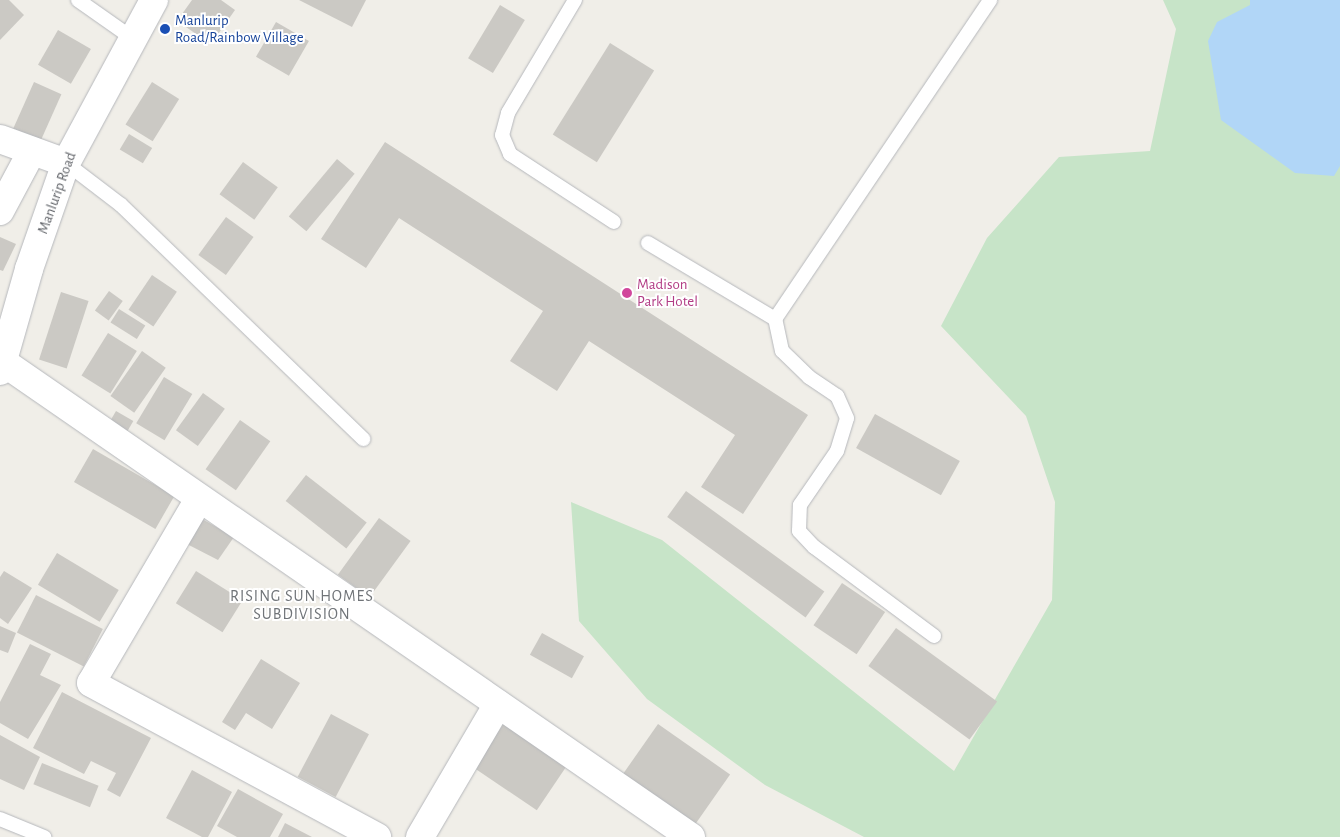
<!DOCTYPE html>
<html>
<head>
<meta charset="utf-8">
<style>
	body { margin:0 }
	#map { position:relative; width:1340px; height:837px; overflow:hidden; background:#f0eee8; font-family:"Alegreya Sans",sans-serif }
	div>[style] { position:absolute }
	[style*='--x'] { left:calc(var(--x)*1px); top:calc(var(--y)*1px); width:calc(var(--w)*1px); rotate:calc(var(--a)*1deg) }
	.green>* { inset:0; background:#c7e4c8 }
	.water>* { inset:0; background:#b1d6f7 }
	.building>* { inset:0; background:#cbc9c4; transform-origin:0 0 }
	.roads { filter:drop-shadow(0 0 1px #b5b7bb) drop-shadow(0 0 1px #b5b7bb) }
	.lane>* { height:14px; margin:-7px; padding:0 7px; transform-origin:7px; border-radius:7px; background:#fff }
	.street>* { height:28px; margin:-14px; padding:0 14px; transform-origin:14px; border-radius:14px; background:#fff }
	.secondary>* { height:28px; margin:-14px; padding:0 14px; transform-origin:14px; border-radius:14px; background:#fff }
	.dots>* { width:14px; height:14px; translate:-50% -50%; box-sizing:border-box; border:2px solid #fff; border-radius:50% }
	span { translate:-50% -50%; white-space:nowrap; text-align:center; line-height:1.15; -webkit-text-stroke:4px #fff; paint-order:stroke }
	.transit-label { font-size:15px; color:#164399 }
	.left { translate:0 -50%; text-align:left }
	.street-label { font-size:15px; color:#5f6267 }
	.hotel-label { font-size:15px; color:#b23c85 }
	.neighbourhood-label { font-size:16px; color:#707478; letter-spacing:1px }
</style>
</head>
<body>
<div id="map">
	<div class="green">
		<i style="clip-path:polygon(1163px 0,1340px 0,1340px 837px,864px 837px,765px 785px,647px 699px,579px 621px,571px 502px,662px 540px,954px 771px,1052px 600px,1055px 502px,1026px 416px,941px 326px,987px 238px,1059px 157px,1150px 151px,1176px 29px)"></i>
	</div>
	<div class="water">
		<i style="clip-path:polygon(1250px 0,1340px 0,1340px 166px,1334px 176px,1295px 173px,1221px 120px,1208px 41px,1217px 22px,1250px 5px)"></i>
	</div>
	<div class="building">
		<i style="clip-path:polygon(0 0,9px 0,24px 15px,0 40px)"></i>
		<i style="clip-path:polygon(192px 0,221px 0,235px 10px,211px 44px,177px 21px)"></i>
		<i style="clip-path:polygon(299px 0,366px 0,352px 27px)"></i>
		<i style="left:500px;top:5px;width:29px;height:62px;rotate:31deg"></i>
		<i style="left:276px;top:22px;width:38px;height:40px;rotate:30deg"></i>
		<i style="left:58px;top:30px;width:38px;height:40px;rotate:30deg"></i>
		<i style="left:610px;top:43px;width:52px;height:108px;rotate:32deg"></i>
		<i style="left:34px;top:82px;width:30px;height:51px;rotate:24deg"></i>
		<i style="left:152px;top:82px;width:32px;height:50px;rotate:32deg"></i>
		<i style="left:129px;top:134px;width:27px;height:18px;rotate:31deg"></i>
		<i style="clip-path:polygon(385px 142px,808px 415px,743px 514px,701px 487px,735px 435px,589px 341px,557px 391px,510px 361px,543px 311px,399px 218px,366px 268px,321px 239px)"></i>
		<i style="left:337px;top:159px;width:23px;height:75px;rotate:40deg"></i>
		<i style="left:243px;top:162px;width:43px;height:40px;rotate:36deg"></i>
		<i style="left:226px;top:217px;width:34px;height:47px;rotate:36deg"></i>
		<i style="clip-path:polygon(0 237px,16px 244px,3px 271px,0 270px)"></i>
		<i style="left:152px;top:275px;width:30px;height:42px;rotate:34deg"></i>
		<i style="left:109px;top:291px;width:17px;height:24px;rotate:36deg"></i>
		<i style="left:61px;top:292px;width:29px;height:71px;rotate:18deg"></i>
		<i style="left:119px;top:309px;width:31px;height:16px;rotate:32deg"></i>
		<i style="left:108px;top:333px;width:34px;height:50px;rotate:32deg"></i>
		<i style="left:142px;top:351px;width:29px;height:55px;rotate:35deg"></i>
		<i style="left:164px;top:377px;width:33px;height:54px;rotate:31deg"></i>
		<i style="left:203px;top:393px;width:27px;height:46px;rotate:36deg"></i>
		<i style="left:116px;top:411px;width:20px;height:16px;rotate:30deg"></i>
		<i style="left:875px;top:414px;width:97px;height:39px;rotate:29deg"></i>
		<i style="left:240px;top:420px;width:37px;height:60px;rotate:35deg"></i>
		<i style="left:93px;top:449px;width:94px;height:38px;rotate:30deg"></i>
		<i style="left:306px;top:475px;width:77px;height:33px;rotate:38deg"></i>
		<i style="left:686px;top:491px;width:171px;height:32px;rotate:36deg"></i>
		<i style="clip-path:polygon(195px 515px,234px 537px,218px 560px,183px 542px)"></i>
		<i style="left:379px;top:518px;width:39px;height:70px;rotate:36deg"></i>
		<i style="left:57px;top:553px;width:72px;height:37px;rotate:31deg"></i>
		<i style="clip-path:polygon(4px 571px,32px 588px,8px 624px,0 618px,0 577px)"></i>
		<i style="left:196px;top:571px;width:55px;height:38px;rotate:32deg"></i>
		<i style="left:842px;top:583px;width:52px;height:51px;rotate:34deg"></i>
		<i style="left:36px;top:595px;width:75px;height:42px;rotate:27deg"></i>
		<i style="clip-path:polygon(0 626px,16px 633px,8px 653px,0 650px)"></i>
		<i style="left:896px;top:628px;width:125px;height:47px;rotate:36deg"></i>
		<i style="left:542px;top:633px;width:48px;height:25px;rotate:29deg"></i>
		<i style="clip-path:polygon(30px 644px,51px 654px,40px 675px,61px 685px,28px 739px,0 723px,0 702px)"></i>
		<i style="clip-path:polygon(261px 659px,300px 683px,272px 729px,246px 713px,235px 730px,222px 722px)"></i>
		<i style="clip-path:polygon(62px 692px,151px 738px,120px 797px,107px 790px,116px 773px,91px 761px,84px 774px,33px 748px)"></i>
		<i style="left:331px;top:714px;width:43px;height:71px;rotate:28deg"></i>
		<i style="left:504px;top:723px;width:76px;height:54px;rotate:34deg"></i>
		<i style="left:658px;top:724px;width:88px;height:65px;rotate:35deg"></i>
		<i style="clip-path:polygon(0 735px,40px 757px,24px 790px,0 779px)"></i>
		<i style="left:42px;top:763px;width:61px;height:23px;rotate:22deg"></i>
		<i style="clip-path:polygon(192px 770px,232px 792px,208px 837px,202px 837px,166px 818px)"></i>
		<i style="clip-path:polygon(238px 789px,283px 814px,270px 837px,237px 837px,217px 826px)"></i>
		<i style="clip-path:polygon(285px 823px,312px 837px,278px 837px)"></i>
	</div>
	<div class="roads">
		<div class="lane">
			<i style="--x:78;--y:0;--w:66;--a:35.1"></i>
			<i style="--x:575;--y:0;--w:131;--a:120.7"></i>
			<i style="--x:508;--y:113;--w:23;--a:105"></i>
			<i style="--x:502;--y:135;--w:21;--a:67"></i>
			<i style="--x:510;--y:154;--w:124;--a:33.2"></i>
			<i style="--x:66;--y:163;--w:69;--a:37.4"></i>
			<i style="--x:121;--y:205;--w:337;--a:44"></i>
			<i style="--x:648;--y:243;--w:148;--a:30.9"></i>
			<i style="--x:934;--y:636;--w:149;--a:-143.4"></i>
			<i style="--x:814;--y:547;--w:22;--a:-133"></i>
			<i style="--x:799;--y:531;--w:26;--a:-88"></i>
			<i style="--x:800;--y:505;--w:65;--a:-55.6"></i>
			<i style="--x:837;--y:451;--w:34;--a:-73"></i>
			<i style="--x:847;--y:418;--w:24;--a:-114"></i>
			<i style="--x:837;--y:396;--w:34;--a:-146"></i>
			<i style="--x:809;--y:377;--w:37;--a:-136"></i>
			<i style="--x:782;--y:351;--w:33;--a:-102"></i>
			<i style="--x:775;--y:319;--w:385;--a:-56"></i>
			<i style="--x:0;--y:819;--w:48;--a:22.2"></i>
		</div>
		<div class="street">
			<i style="--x:0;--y:211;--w:68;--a:-61.9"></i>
			<i style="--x:3;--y:362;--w:836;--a:34.62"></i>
			<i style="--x:199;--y:499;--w:213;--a:120.4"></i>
			<i style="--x:91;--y:683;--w:325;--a:28.3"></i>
			<i style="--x:420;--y:837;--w:154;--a:-59.6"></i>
		</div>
		<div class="secondary">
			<i style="--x:0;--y:139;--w:70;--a:20"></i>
			<i style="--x:0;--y:371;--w:106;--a:-74.1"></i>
			<i style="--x:29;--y:269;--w:112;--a:-70.8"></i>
			<i style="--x:66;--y:163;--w:185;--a:-61.6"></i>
		</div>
	</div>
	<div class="dots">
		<i style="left:165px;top:29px;background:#1a4fb4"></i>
		<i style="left:627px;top:293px;background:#d1479c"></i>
	</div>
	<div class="transit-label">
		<span class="left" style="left:175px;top:29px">Manlurip<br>Road/Rainbow Village</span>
	</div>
	<div class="street-label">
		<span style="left:57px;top:193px;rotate:-70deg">Manlurip Road</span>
	</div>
	<div class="hotel-label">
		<span class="left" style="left:637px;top:293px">Madison<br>Park Hotel</span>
	</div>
	<div class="neighbourhood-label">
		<span style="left:302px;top:605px">RISING SUN HOMES<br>SUBDIVISION</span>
	</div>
</div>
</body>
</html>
